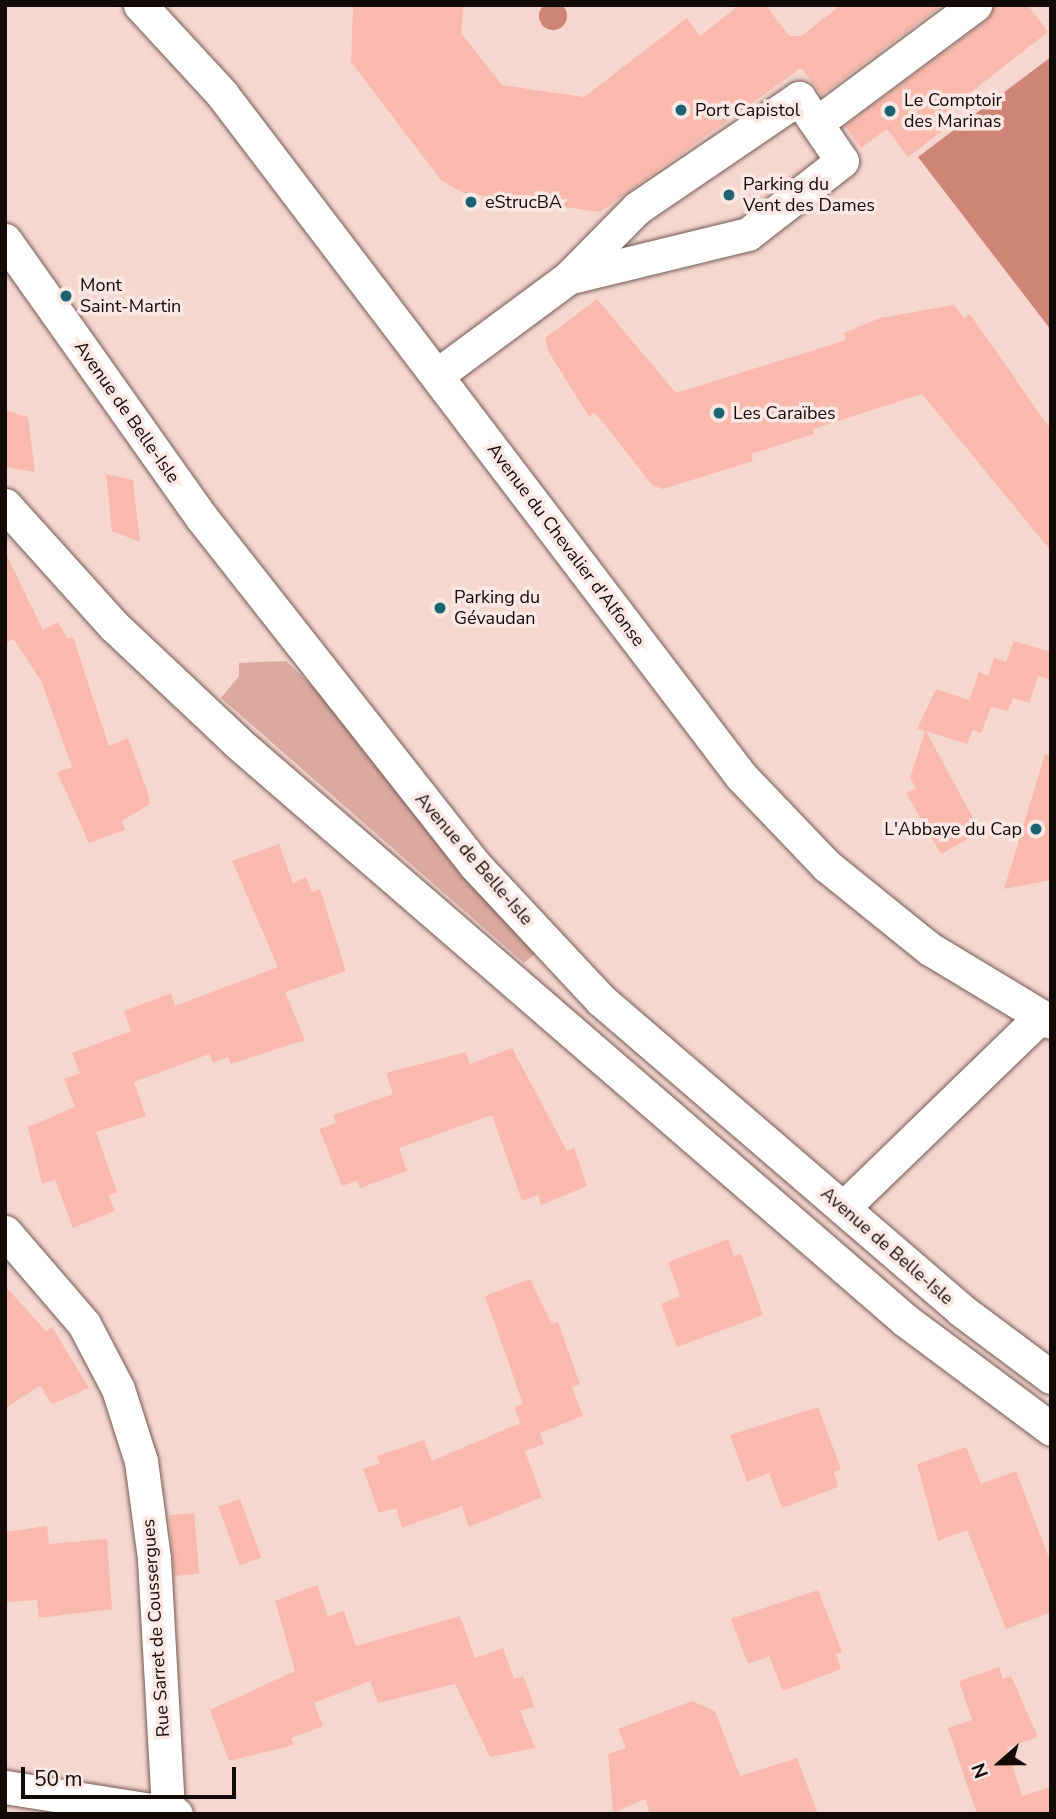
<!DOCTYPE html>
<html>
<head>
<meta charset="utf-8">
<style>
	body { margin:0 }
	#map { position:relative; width:1056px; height:1819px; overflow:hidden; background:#f6d7d0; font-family:"Nunito Sans",sans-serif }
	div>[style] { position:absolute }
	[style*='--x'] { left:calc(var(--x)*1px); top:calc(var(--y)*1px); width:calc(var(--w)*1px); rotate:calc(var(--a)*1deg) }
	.green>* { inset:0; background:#dba99f }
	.water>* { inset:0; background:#cf8576 }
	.round { border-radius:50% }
	.building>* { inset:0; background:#f9baad; transform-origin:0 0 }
	.roads { filter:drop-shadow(0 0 2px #745a54) drop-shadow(0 0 2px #745a54) }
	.minor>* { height:33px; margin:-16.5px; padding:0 16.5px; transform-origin:16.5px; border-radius:16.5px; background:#fff }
	.dots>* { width:19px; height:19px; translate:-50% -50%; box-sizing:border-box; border:4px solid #fbe7e3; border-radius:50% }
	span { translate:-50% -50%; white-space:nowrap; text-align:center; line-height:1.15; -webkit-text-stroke:7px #fbe7e3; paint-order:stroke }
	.poi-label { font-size:18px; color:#130907 }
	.left { translate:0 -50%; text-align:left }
	.right { translate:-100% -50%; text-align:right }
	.street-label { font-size:18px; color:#130907 }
	.frame { position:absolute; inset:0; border:7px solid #130907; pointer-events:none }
	.north { position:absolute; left:965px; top:1728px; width:70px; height:70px; -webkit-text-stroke:5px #fbe7e3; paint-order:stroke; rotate:249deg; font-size:19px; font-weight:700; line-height:28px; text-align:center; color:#130907 }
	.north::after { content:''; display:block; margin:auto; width:24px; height:32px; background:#130907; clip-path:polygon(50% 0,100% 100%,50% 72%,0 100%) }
	.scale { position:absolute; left:21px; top:1767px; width:215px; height:32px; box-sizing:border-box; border:4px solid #130907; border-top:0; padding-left:9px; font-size:21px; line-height:24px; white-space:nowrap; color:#130907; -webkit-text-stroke:5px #fbe7e3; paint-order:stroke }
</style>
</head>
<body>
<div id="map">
	<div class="green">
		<i style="clip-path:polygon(286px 661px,325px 699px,538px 951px,524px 963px,221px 698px,239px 676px,239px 663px)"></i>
	</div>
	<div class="water">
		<i class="round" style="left:539px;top:2px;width:28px;height:28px"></i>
		<i style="clip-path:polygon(1051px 57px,1051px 330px,918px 157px)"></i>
	</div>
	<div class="building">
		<i style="clip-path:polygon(353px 5px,464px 5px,461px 33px,502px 85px,584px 97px,687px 18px,700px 36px,739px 5px,766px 5px,789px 36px,801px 36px,841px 5px,942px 5px,822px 95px,801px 68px,600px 212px,463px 193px,441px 180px,351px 62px)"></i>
		<i style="clip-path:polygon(994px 5px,1028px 5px,1048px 32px,938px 118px,946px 128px,908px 157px,887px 129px,861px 148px,845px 126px,987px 20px)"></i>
		<i style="clip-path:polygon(597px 299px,676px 393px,846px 340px,844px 333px,880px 318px,954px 305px,964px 318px,970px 314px,1051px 430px,1051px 551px,922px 394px,813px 429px,814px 434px,751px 454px,753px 461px,663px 489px,652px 485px,602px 421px,594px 413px,589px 417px,548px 351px,545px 338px)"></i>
		<i style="clip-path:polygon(5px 410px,28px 417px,35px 472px,5px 467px)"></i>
		<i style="clip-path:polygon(106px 474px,133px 480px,140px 542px,112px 531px)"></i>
		<i style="clip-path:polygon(5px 552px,43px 630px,58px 622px,68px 639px,73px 637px,109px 746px,128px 738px,148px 793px,150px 804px,122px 821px,125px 830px,89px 843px,57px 772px,72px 767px,41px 681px,14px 639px,5px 643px)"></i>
		<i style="clip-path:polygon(1014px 641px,1051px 652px,1051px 680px,1038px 676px,1029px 703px,1013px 698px,1008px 711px,991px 707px,981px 733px,973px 730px,967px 744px,926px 731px,974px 820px,964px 825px,971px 837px,941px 854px,906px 793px,916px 788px,910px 778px,925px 731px,917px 729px,936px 689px,969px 700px,979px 672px,988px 676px,994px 658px,1006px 662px)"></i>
		<i style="clip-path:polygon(1045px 754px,1051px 755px,1051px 880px,1004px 889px)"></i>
		<i style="clip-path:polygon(279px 844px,293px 883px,306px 877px,312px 892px,320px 889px,346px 971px,285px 992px,305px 1040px,231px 1064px,228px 1057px,213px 1063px,209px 1054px,134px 1082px,146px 1116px,96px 1132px,117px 1192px,109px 1196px,115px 1211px,73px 1228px,55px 1180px,42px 1184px,28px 1127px,75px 1107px,64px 1079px,80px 1073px,72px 1053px,131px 1031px,124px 1011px,171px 993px,175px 1006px,278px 967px,232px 861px)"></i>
		<i style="clip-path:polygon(512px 1048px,567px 1151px,574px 1148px,587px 1186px,541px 1205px,538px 1195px,522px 1201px,492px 1115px,399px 1148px,407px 1171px,360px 1188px,357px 1181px,342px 1186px,319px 1129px,336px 1123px,333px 1115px,393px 1094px,386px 1073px,466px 1052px,470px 1064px)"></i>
		<i style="clip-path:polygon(728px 1239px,734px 1256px,741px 1253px,763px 1315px,677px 1347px,661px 1304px,680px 1296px,668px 1262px)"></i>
		<i style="clip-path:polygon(530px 1279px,552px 1324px,558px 1322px,580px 1384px,572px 1387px,583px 1416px,540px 1433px,544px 1444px,525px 1451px,542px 1497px,469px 1527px,462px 1506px,402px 1528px,396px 1508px,379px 1513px,363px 1469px,380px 1463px,377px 1456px,424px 1440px,432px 1461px,520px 1423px,514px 1407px,523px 1404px,485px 1296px)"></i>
		<i style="clip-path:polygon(5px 1286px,46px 1331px,52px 1327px,89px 1388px,52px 1404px,40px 1386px,5px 1408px)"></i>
		<i style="clip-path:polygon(818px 1407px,841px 1469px,834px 1472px,838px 1487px,782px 1508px,769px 1473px,747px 1482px,730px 1435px)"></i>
		<i style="clip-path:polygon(966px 1447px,981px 1484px,1016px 1471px,1051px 1563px,1051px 1612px,1006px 1629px,967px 1530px,938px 1541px,917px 1464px)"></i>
		<i style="left:240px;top:1499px;width:62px;height:23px;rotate:70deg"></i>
		<i style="left:194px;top:1513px;width:61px;height:25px;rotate:85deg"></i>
		<i style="clip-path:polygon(47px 1526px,49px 1544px,107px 1539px,112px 1609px,39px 1618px,37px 1600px,5px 1602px,5px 1532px)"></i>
		<i style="clip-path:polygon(317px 1585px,328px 1616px,344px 1611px,356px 1646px,460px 1616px,475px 1658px,503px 1648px,514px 1679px,523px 1676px,531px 1696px,534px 1707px,520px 1711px,535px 1748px,490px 1757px,455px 1684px,378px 1703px,370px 1681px,314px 1703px,323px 1726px,291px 1738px,294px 1745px,229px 1761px,210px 1710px,295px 1671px,275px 1601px)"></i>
		<i style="clip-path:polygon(818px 1590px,842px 1652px,836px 1654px,841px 1669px,783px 1691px,769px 1656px,748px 1664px,731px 1619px)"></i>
		<i style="clip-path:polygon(999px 1667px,1003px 1679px,1011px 1676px,1038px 1737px,1007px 1748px,1022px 1796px,1051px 1787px,1051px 1814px,977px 1814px,968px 1788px,948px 1728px,972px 1720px,959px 1681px)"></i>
		<i style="clip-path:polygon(692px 1701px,715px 1711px,740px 1776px,797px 1758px,818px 1814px,650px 1814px,645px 1799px,613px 1813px,608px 1754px,626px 1748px,618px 1729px)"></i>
	</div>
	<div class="roads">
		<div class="minor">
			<i style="--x:140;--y:5;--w:121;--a:47.3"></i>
			<i style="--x:222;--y:94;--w:857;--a:52.73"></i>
			<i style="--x:741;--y:776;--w:124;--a:46.3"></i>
			<i style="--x:827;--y:866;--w:132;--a:38.9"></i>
			<i style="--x:930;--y:949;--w:141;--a:31.1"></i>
			<i style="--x:818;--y:122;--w:196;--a:-36.7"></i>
			<i style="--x:5;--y:240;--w:341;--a:54.7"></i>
			<i style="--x:202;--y:518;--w:442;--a:51.8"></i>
			<i style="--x:475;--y:865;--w:185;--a:47"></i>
			<i style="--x:601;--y:1000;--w:475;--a:40.7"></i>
			<i style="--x:961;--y:1310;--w:112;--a:36.7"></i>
			<i style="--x:437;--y:375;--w:163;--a:-36.5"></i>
			<i style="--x:568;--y:278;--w:98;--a:-45.4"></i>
			<i style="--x:637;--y:208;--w:196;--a:-34.2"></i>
			<i style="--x:799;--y:98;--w:76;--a:55.7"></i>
			<i style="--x:842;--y:161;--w:119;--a:142.2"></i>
			<i style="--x:748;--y:234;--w:185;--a:166.3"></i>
			<i style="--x:5;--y:505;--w:163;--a:48"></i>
			<i style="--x:114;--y:626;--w:170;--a:43.3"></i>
			<i style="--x:238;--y:743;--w:882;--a:40.86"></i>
			<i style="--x:905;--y:1320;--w:182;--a:36.7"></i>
			<i style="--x:843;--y:1208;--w:274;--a:-44.1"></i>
			<i style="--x:5;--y:1232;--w:121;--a:49.3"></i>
			<i style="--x:84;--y:1324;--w:73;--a:62.4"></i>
			<i style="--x:118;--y:1389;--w:76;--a:72.3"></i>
			<i style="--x:141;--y:1461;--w:99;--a:82.4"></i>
			<i style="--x:154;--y:1559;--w:253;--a:86.8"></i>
			<i style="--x:5;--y:1787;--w:173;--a:9"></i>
		</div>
	</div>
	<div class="dots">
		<i style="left:681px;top:110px;background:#1a6471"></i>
		<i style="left:890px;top:111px;background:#1a6471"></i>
		<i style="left:729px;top:195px;background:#1a6471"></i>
		<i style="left:471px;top:202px;background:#1a6471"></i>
		<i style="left:66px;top:296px;background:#1a6471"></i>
		<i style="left:719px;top:413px;background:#1a6471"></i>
		<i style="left:440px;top:608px;background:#1a6471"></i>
		<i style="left:1036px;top:829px;background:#1a6471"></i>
	</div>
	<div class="poi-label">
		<span class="left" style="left:904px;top:111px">Le Comptoir<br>des Marinas</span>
		<span class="left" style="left:695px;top:110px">Port Capistol</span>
		<span class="left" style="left:743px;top:195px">Parking du<br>Vent des Dames</span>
		<span class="left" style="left:485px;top:202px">eStrucBA</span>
		<span class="left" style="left:80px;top:296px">Mont<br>Saint-Martin</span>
		<span class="left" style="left:733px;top:413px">Les Caraïbes</span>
		<span class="left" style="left:454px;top:608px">Parking du<br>Gévaudan</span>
		<span class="right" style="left:1022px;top:829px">L'Abbaye du Cap</span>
	</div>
	<div class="street-label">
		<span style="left:127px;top:412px;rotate:55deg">Avenue de Belle-Isle</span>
		<span style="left:566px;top:545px;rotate:53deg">Avenue du Chevalier d'Alfonse</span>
		<span style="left:474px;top:859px;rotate:49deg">Avenue de Belle-Isle</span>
		<span style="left:887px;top:1246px;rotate:41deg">Avenue de Belle-Isle</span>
		<span style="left:156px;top:1628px;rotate:-94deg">Rue Sarret de Coussergues</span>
	</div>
	<div class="frame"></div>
	<div class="north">N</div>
	<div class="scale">50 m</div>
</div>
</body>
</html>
